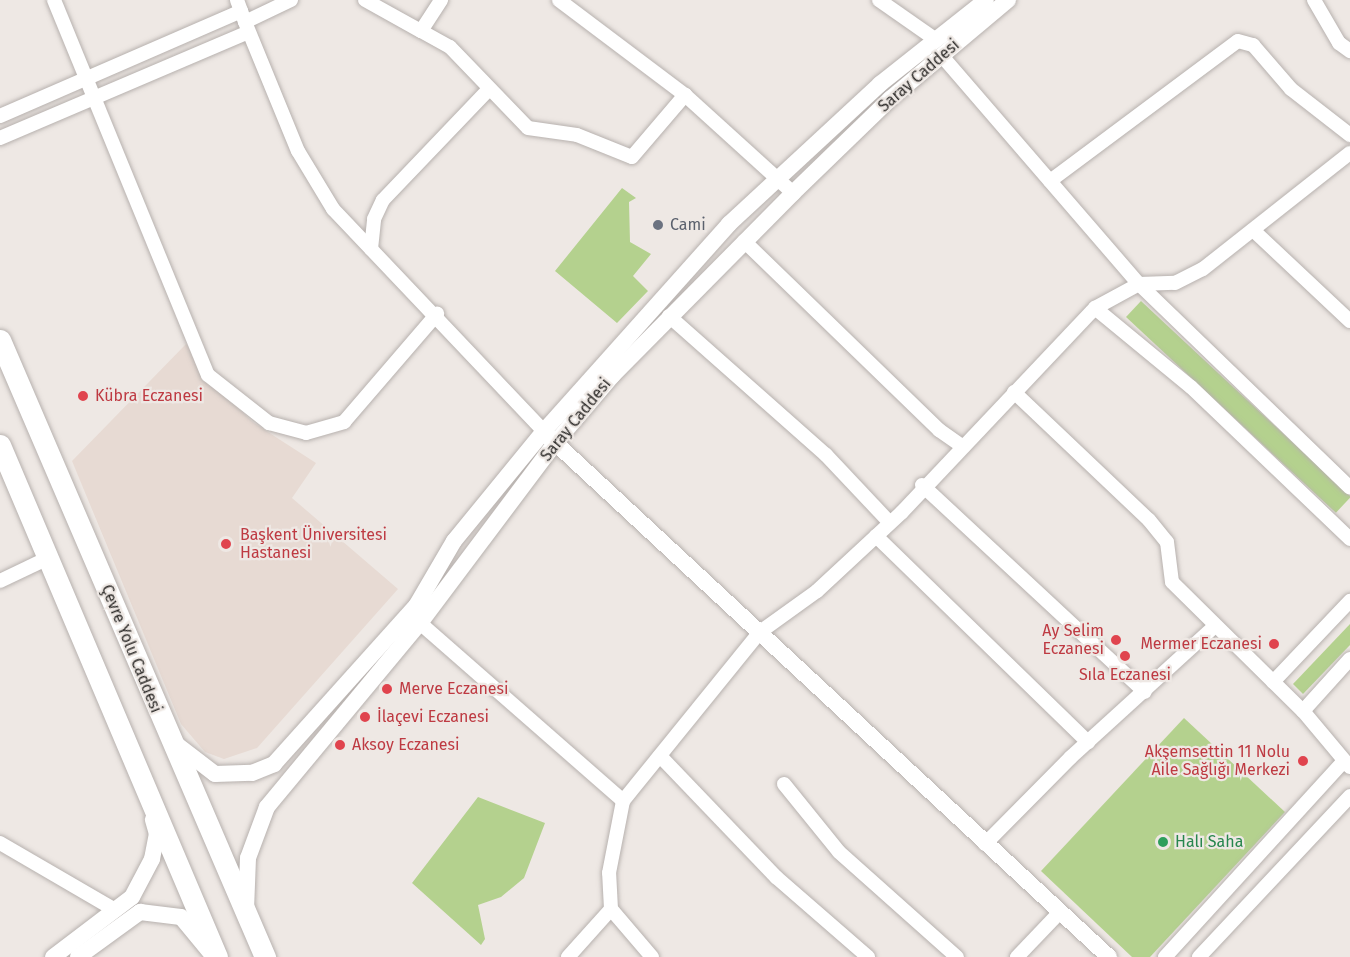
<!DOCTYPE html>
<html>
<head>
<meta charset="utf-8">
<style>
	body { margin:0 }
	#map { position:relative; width:1350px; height:957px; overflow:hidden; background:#eee8e4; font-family:"Fira Sans",sans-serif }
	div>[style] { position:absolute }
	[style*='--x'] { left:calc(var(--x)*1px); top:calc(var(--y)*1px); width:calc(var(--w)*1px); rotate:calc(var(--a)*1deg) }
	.built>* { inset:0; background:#e7dad3 }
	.green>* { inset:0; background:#b4d18e; transform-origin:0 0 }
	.roads { filter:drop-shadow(0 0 2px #b7b1ae) drop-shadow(0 0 2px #b7b1ae) }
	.minor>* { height:14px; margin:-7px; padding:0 7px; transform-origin:7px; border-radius:7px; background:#fff }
	.tertiary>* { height:16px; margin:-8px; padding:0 8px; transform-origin:8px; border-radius:8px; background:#fff }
	.trunk>* { height:21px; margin:-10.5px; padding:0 10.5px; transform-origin:10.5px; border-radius:10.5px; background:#fff }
	.dots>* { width:16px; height:16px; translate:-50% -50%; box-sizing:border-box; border:3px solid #eee8e4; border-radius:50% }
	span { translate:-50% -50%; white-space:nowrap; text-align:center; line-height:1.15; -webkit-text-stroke:4.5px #eee8e4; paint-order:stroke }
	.street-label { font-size:16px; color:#2c2a28 }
	.worship-label { font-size:16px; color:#5b616d }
	.left { translate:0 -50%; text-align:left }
	.health-label { font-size:16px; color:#be3a42 }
	.right { translate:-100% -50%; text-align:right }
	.leisure-label { font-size:16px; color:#27864d }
</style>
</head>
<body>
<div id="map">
	<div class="built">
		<i style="clip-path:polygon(186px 344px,217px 389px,254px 423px,316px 463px,292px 498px,398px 589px,257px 748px,224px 759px,205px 752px,181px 724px,72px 461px)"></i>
	</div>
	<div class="green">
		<i style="clip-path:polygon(622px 188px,636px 198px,629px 202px,630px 242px,651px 254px,633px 276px,648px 291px,617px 323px,555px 271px)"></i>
		<i style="left:1141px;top:301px;width:287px;height:22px;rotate:43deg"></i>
		<i style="clip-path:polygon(1350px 624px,1350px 645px,1303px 694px,1293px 684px)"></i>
		<i style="clip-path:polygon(1184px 718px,1285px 812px,1150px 957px,1132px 957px,1041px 871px)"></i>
		<i style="clip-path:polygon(478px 797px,545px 823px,524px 878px,501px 897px,478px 905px,485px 939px,481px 945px,412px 883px)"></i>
	</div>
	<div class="roads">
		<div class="minor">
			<i style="--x:54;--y:0;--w:405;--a:67.7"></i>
			<i style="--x:208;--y:375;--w:78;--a:38.2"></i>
			<i style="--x:269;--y:423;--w:38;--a:15"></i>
			<i style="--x:306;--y:433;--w:40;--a:-16"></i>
			<i style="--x:344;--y:422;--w:143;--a:-49.3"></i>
			<i style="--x:237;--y:0;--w:23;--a:70"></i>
			<i style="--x:245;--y:22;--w:51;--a:-25.6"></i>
			<i style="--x:365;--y:0;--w:64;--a:29"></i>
			<i style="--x:421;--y:31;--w:37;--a:-57"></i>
			<i style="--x:559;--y:0;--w:158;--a:37"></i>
			<i style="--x:685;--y:95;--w:146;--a:42.2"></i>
			<i style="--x:879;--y:0;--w:68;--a:34.9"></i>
			<i style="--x:1314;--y:0;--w:50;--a:59.8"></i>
			<i style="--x:1339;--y:43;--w:14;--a:36"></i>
			<i style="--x:245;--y:22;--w:139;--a:67.7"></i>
			<i style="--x:298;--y:151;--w:68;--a:58.9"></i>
			<i style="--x:333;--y:209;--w:306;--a:46.5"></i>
			<i style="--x:421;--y:31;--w:33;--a:29"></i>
			<i style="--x:450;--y:47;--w:112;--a:46.1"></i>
			<i style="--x:528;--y:128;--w:49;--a:8.1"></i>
			<i style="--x:577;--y:135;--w:59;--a:21.8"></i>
			<i style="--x:632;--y:157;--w:82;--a:-49.5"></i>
			<i style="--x:942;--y:56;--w:301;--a:49.2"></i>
			<i style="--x:1139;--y:284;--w:293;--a:44"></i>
			<i style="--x:0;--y:116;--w:263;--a:-23.5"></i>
			<i style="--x:0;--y:138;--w:270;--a:-23.1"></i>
			<i style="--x:1050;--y:181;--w:234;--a:-36.7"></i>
			<i style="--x:1238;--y:41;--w:16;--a:15"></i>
			<i style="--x:1253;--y:45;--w:58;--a:49.2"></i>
			<i style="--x:1291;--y:89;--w:75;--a:37.9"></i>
			<i style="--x:1253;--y:230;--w:133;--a:43.2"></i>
			<i style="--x:744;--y:241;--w:272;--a:44.1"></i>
			<i style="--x:939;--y:430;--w:29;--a:35"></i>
			<i style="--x:371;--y:249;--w:30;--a:-84"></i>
			<i style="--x:374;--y:219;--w:21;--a:-65"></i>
			<i style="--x:383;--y:200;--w:153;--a:-46.3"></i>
			<i style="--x:1095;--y:308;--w:124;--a:39.5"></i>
			<i style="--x:1191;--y:387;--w:220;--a:43.7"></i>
			<i style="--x:669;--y:316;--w:210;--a:41.5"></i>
			<i style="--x:826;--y:455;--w:93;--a:46.7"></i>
			<i style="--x:1014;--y:392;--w:186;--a:43.5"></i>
			<i style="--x:1149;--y:520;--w:28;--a:51"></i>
			<i style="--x:1167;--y:542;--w:40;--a:82.9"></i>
			<i style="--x:1172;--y:582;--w:184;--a:44.6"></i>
			<i style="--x:1303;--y:711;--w:73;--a:50"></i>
			<i style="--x:922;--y:485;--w:304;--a:42.9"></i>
			<i style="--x:876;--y:536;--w:296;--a:44.2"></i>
			<i style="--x:0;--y:581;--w:49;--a:-25.5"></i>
			<i style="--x:420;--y:623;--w:270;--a:41.2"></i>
			<i style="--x:1273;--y:682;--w:112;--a:-46.5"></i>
			<i style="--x:1303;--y:711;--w:70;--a:-47.9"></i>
			<i style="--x:660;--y:756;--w:168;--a:46.2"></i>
			<i style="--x:776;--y:877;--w:122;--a:41"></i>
			<i style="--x:784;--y:784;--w:87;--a:51"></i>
			<i style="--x:839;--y:852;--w:158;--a:41.7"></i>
			<i style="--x:0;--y:843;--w:133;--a:30.2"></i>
			<i style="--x:985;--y:844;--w:122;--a:-45.3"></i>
			<i style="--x:1071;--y:757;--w:193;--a:-42.3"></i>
			<i style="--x:568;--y:957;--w:64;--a:-48.1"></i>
			<i style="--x:652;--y:957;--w:63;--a:-130.5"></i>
			<i style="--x:611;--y:909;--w:36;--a:-93"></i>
			<i style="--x:609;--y:873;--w:73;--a:-79"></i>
			<i style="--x:623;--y:801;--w:218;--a:-51"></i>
			<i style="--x:760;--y:632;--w:70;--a:-35.7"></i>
			<i style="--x:817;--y:591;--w:116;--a:-42.9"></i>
			<i style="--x:902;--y:512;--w:281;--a:-46.6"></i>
			<i style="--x:1095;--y:308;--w:50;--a:-28.6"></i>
			<i style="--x:1139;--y:284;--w:36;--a:-2"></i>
			<i style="--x:1175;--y:283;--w:31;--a:-27"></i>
			<i style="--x:1203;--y:269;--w:187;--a:-38.3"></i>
			<i style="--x:1017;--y:957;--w:62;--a:-46.3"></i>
			<i style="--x:1165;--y:957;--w:265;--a:-47.6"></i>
			<i style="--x:1199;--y:957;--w:221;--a:-46.8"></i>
		</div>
		<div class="tertiary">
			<i style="--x:549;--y:437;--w:764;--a:42.88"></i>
			<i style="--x:176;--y:744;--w:49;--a:37.6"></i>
			<i style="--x:215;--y:774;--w:37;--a:-2"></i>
			<i style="--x:252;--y:773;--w:24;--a:-22"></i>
			<i style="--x:274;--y:764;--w:212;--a:-48.1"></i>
			<i style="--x:416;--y:606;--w:75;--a:-59.7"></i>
			<i style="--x:454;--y:541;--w:142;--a:-50.7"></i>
			<i style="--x:544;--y:431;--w:278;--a:-48.2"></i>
			<i style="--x:729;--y:224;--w:206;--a:-42.8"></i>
			<i style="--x:880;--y:84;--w:135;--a:-38.4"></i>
			<i style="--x:246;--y:910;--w:52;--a:-87.8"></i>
			<i style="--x:248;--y:858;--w:54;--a:-69.6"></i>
			<i style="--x:267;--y:807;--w:239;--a:-50.3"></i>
			<i style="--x:420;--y:623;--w:225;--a:-53.1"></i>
			<i style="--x:555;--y:443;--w:88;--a:-49.6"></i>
			<i style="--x:612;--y:376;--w:257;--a:-45.3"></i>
			<i style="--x:793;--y:193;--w:135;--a:-44.1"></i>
			<i style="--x:890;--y:99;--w:154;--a:-40"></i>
			<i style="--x:53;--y:957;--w:99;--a:-37.2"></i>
			<i style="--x:132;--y:897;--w:43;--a:-62.2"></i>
			<i style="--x:152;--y:859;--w:25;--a:-79"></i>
			<i style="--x:157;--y:834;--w:15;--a:-106"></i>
			<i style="--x:78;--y:957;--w:77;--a:-36"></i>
			<i style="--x:140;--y:912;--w:41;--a:7"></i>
			<i style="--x:181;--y:917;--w:45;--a:50.4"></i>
		</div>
		<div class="trunk">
			<i style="--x:0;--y:340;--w:672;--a:66.76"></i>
			<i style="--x:0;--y:445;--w:556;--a:67.03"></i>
		</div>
	</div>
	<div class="dots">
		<i style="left:658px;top:225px;background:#6b7280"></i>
		<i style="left:83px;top:396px;background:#e0444e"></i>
		<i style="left:226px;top:544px;background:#e0444e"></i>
		<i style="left:1116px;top:640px;background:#e0444e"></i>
		<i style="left:1274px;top:644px;background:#e0444e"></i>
		<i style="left:1125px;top:656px;background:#e0444e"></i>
		<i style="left:387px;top:689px;background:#e0444e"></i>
		<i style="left:365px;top:717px;background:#e0444e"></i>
		<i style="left:340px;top:745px;background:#e0444e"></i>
		<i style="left:1303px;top:761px;background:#e0444e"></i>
		<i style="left:1163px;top:842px;background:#2e9e5b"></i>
	</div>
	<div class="street-label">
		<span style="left:919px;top:76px;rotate:-41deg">Saray Caddesi</span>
		<span style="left:576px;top:420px;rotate:-51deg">Saray Caddesi</span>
		<span style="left:131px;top:649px;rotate:68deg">Çevre Yolu Caddesi</span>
	</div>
	<div class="worship-label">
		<span class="left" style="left:670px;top:225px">Cami</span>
	</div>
	<div class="health-label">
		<span class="left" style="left:95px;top:396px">Kübra Eczanesi</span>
		<span class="left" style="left:240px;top:544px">Başkent Üniversitesi<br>Hastanesi</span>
		<span class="right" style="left:1104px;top:640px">Ay Selim<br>Eczanesi</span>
		<span class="right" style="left:1262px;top:644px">Mermer Eczanesi</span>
		<span style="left:1125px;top:675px">Sıla Eczanesi</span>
		<span class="left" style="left:399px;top:689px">Merve Eczanesi</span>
		<span class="left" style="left:377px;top:717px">İlaçevi Eczanesi</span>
		<span class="left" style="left:352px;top:745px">Aksoy Eczanesi</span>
		<span class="right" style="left:1290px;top:761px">Akşemsettin 11 Nolu<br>Aile Sağlığı Merkezi</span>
	</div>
	<div class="leisure-label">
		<span class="left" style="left:1175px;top:842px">Halı Saha</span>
	</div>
</div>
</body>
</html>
